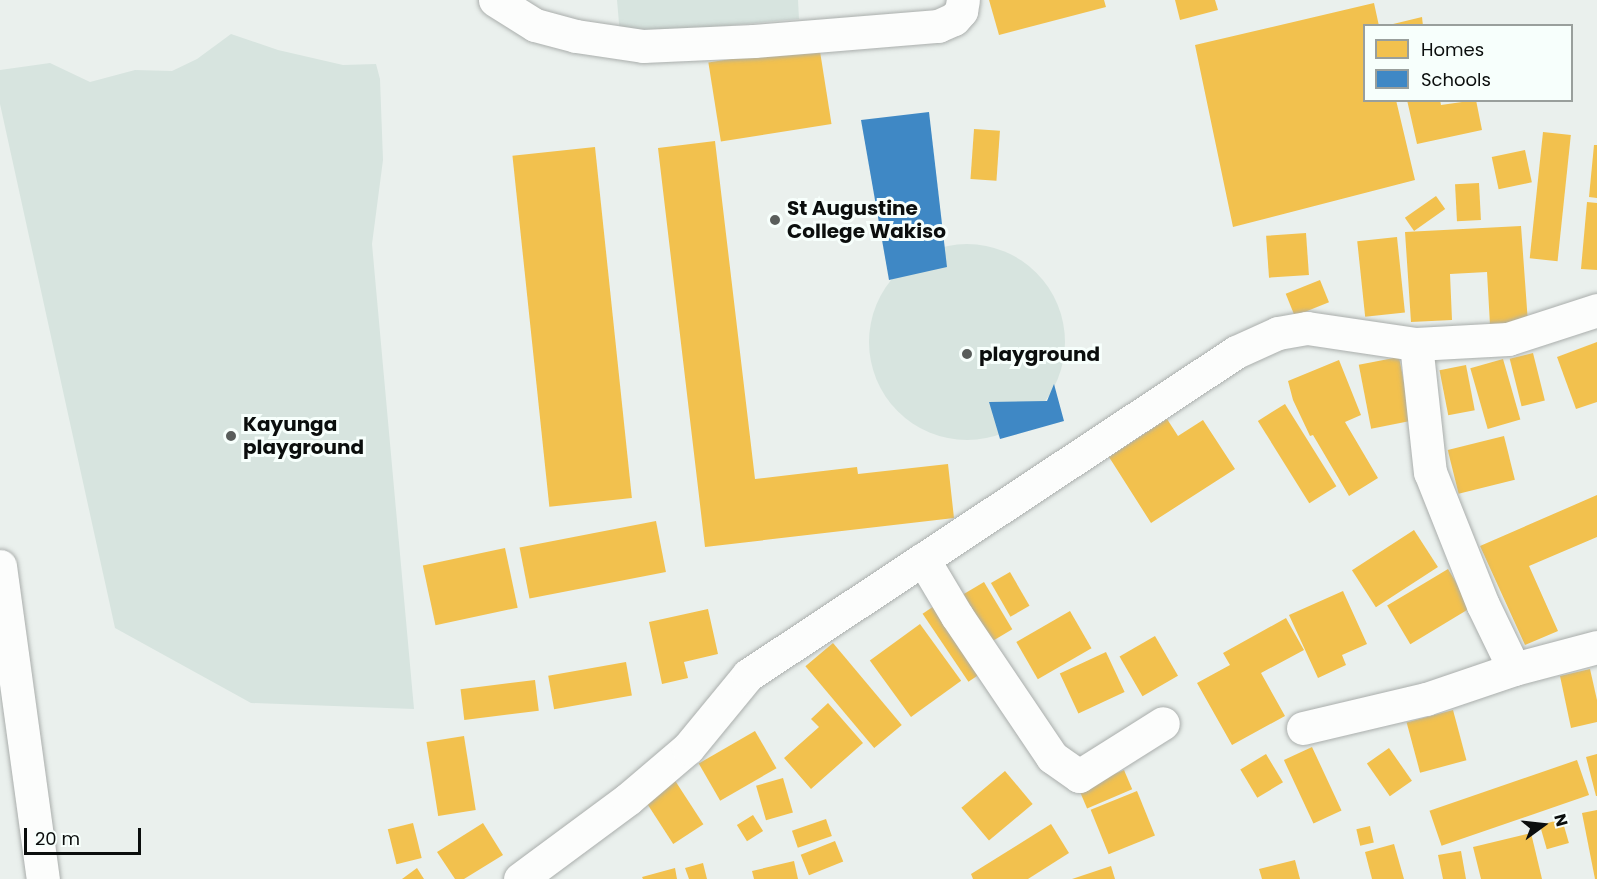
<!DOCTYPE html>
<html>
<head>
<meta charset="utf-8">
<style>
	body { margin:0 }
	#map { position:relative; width:1597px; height:879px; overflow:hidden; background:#eaf0ed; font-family:Poppins,sans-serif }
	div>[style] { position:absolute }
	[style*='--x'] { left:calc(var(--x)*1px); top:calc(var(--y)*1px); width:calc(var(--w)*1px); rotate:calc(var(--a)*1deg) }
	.built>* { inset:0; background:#d7e4df }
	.round { border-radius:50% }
	.homes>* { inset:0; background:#f2c14e; transform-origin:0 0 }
	.schools>* { inset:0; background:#3f88c5 }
	.roads { filter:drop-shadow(0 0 2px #aaaeac) drop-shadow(0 0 2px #aaaeac) }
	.street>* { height:33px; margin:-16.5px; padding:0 16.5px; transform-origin:16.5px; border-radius:16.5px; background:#fcfdfc }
	.primary>* { height:33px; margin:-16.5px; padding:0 16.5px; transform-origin:16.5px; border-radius:16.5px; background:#fcfdfc }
	.dots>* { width:16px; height:16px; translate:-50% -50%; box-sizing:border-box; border:3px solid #f7fffc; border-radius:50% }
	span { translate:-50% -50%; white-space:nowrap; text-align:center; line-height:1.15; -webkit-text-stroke:6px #f7fffc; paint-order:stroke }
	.poi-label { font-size:20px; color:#0b0e0d; font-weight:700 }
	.left { translate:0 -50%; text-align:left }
	.legend { position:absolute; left:1363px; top:24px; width:210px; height:78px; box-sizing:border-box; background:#f7fffc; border:2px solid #999f9c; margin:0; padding:8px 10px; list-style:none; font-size:18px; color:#0b0e0d }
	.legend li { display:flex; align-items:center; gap:12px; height:30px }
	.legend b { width:30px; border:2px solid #999f9c }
	.north { position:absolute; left:1513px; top:795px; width:60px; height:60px; -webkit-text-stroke:4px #f7fffc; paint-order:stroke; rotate:75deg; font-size:16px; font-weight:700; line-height:24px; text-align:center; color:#0b0e0d }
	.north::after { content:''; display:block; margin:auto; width:21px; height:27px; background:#0b0e0d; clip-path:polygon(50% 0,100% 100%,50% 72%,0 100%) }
	.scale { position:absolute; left:24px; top:828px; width:117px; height:27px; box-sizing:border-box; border:3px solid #0b0e0d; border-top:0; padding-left:8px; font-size:18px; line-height:21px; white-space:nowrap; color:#0b0e0d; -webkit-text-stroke:4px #f7fffc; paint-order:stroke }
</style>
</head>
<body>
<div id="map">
	<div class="built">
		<i style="clip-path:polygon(617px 0,798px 0,799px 19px,620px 35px)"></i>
		<i style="clip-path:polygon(231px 34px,278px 50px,343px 65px,376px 64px,380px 79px,383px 160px,372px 244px,414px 709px,251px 703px,115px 628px,0 104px,0 70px,50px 63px,90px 82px,135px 70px,172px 71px,197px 59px)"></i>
		<i class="round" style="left:869px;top:244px;width:196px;height:196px"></i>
	</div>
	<div class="homes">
		<i style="clip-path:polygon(989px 0,1104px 0,1106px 7px,999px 35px)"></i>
		<i style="clip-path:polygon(1175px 0,1215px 0,1218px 10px,1180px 20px)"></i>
		<i style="clip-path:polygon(1374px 3px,1379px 26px,1364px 26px,1364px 100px,1396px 100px,1415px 180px,1233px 227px,1195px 45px)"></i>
		<i style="clip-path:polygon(1422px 17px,1423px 26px,1389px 26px,1389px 25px)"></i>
		<i style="left:819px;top:45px;width:80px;height:112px;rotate:81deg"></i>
		<i style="clip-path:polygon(1407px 100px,1440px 100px,1441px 105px,1476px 100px,1482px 130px,1417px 144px)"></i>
		<i style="left:974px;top:129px;width:26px;height:50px;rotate:4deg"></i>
		<i style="left:1543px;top:132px;width:28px;height:127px;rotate:6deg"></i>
		<i style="clip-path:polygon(715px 141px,755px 479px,857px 467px,858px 474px,948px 464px,954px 518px,705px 547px,658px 148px)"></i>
		<i style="clip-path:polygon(1594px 145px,1597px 145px,1597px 198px,1589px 197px)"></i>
		<i style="left:595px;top:147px;width:353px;height:83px;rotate:84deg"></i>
		<i style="left:1525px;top:150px;width:33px;height:34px;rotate:78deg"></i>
		<i style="left:1479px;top:183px;width:37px;height:24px;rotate:87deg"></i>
		<i style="left:1436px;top:196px;width:16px;height:38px;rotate:55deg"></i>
		<i style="clip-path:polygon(1587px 202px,1597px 203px,1597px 270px,1581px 269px)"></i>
		<i style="clip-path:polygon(1521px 226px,1528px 323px,1490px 325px,1487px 272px,1450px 274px,1452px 320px,1411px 322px,1405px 232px)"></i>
		<i style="left:1306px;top:233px;width:42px;height:40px;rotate:86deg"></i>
		<i style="left:1397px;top:237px;width:76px;height:40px;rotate:84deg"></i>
		<i style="left:1320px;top:280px;width:24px;height:37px;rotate:68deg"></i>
		<i style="clip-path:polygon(1597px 342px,1597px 402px,1576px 409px,1557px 357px)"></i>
		<i style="left:1533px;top:353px;width:49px;height:24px;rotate:76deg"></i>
		<i style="left:1399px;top:357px;width:65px;height:41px;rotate:79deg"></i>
		<i style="left:1503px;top:359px;width:63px;height:34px;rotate:74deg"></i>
		<i style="clip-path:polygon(1339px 360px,1361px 415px,1345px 422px,1378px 478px,1349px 496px,1313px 435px,1310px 436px,1293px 400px,1288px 381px)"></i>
		<i style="left:1466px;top:365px;width:46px;height:27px;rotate:79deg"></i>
		<i style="left:1285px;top:404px;width:97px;height:32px;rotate:58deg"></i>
		<i style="clip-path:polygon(1167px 419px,1178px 436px,1203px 420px,1235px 469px,1151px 523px,1109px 457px)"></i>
		<i style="left:1504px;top:436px;width:45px;height:58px;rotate:76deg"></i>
		<i style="clip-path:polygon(1597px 495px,1597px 537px,1529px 566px,1558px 631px,1525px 645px,1480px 546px)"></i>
		<i style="left:656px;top:521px;width:52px;height:139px;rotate:79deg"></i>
		<i style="left:1414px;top:530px;width:44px;height:74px;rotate:57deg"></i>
		<i style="left:505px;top:548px;width:61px;height:84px;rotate:78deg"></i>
		<i style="left:1448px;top:569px;width:45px;height:71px;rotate:59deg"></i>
		<i style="left:1010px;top:572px;width:39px;height:22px;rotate:60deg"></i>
		<i style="left:984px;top:582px;width:55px;height:24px;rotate:59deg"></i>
		<i style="clip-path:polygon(1343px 591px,1367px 644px,1342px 655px,1346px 665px,1318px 678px,1289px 615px)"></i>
		<i style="left:940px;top:602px;width:82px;height:21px;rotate:56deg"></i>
		<i style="clip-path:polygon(708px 609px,718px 654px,684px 662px,688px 678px,662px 684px,649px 622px)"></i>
		<i style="left:1070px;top:611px;width:43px;height:62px;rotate:60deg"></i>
		<i style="clip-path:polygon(1286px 618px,1304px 650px,1261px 673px,1285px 716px,1232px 745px,1197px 683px,1230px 665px,1223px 653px)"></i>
		<i style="left:920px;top:624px;width:70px;height:62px;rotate:54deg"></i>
		<i style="left:1155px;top:636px;width:46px;height:41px;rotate:60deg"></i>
		<i style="left:833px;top:643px;width:107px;height:36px;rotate:50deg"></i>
		<i style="left:1106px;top:652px;width:44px;height:51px;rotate:65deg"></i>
		<i style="left:626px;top:662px;width:34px;height:79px;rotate:80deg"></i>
		<i style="clip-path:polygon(1590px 669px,1597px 700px,1597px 722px,1571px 728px,1560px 676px)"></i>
		<i style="left:535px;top:680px;width:31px;height:75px;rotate:83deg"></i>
		<i style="clip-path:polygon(828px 703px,863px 743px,811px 789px,784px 758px,819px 727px,811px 719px)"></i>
		<i style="left:1453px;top:710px;width:52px;height:48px;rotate:75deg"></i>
		<i style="left:755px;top:731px;width:43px;height:65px;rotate:60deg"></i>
		<i style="left:464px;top:736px;width:75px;height:38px;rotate:81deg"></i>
		<i style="left:1312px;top:747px;width:70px;height:31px;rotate:65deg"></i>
		<i style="left:1389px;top:748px;width:40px;height:27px;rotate:55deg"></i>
		<i style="left:1266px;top:754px;width:33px;height:30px;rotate:59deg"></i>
		<i style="clip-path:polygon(1597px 754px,1597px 796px,1596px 796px,1586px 757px)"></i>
		<i style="left:1577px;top:760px;width:37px;height:156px;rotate:71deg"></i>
		<i style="left:1124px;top:770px;width:21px;height:49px;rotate:67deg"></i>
		<i style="left:1005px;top:771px;width:43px;height:57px;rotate:50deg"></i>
		<i style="left:783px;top:778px;width:36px;height:28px;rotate:74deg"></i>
		<i style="left:674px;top:779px;width:54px;height:36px;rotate:57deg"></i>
		<i style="left:1137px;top:791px;width:48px;height:50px;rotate:68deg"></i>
		<i style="clip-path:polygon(1597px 810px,1597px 879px,1595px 879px,1582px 813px)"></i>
		<i style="left:753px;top:815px;width:19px;height:19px;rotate:58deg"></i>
		<i style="left:826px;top:819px;width:18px;height:36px;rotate:71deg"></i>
		<i style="left:1562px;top:819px;width:25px;height:23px;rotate:74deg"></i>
		<i style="left:413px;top:823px;width:36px;height:26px;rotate:76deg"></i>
		<i style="clip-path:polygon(483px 823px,503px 855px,464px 879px,455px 879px,437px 852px)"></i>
		<i style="clip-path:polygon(1051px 824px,1069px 853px,1028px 879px,973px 879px,971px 874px)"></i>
		<i style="left:1370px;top:826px;width:17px;height:14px;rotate:77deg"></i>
		<i style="clip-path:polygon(1531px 833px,1542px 879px,1481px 879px,1473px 847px)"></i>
		<i style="left:835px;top:841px;width:22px;height:37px;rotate:68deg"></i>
		<i style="clip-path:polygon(1394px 844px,1404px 879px,1372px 879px,1365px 852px)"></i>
		<i style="clip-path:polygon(1461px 851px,1466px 879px,1443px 879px,1438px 855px)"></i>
		<i style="clip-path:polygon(1295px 860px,1300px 879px,1262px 879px,1259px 869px)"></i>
		<i style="clip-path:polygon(794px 861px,798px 879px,754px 879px,752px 871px)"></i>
		<i style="clip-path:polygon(703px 863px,707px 879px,689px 879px,685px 868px)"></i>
		<i style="clip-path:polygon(1111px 866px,1115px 879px,1072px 879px)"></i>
		<i style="clip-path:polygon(417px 868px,424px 879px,402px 879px)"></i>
		<i style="clip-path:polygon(675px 868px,677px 879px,643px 879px,642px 877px)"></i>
	</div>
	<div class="schools">
		<i style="clip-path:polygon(929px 112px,947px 267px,889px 280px,861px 120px)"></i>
		<i style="clip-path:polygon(1054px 384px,1064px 421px,1000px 439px,989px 402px,1047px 401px)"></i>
	</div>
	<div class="roads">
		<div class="street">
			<i style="--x:495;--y:0;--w:47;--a:32"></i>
			<i style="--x:535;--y:25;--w:42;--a:15"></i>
			<i style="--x:576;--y:36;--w:68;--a:8.5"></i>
			<i style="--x:643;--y:46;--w:111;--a:-2.6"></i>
			<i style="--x:754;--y:41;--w:185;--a:-4.7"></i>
			<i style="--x:938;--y:26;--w:17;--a:-24"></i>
			<i style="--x:954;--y:19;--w:11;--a:-49"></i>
			<i style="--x:961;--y:11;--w:11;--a:-80"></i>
			<i style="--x:1416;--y:344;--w:129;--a:83.8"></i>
			<i style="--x:1430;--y:472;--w:143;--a:68.3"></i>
			<i style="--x:1483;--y:605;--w:71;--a:64.2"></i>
			<i style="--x:1514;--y:669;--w:86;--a:-14.8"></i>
			<i style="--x:923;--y:559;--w:66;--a:59.2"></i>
			<i style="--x:957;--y:616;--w:170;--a:56"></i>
			<i style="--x:1052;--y:757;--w:33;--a:35"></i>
			<i style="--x:1079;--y:776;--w:99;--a:-32.2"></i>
			<i style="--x:1303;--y:728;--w:126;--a:-13.3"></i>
			<i style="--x:1426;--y:699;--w:93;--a:-18.8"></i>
			<i style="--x:520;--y:879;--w:134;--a:-36.5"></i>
			<i style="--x:628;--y:799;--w:79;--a:-40.4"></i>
			<i style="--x:688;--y:748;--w:94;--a:-50.6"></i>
			<i style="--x:748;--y:675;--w:585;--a:-33.5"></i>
			<i style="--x:1236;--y:352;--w:46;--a:-24.3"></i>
			<i style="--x:1278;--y:333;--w:29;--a:-10"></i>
			<i style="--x:1307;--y:328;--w:110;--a:8.4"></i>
			<i style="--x:1416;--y:344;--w:92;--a:-3.1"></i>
			<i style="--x:1508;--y:339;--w:94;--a:-18"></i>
		</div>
		<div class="primary">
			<i style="--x:0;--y:566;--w:316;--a:82.2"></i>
		</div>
	</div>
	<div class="dots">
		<i style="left:775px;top:220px;background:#595d5b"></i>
		<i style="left:967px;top:354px;background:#595d5b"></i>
		<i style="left:231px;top:436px;background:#595d5b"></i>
	</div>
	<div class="poi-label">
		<span class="left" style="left:787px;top:220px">St Augustine<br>College Wakiso</span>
		<span class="left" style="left:979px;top:354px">playground</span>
		<span class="left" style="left:243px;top:436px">Kayunga<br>playground</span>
	</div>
	<ul class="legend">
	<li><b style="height:16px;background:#f2c14e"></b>Homes</li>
	<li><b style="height:16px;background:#3f88c5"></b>Schools</li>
	</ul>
	<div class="north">N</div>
	<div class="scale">20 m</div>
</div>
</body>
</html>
